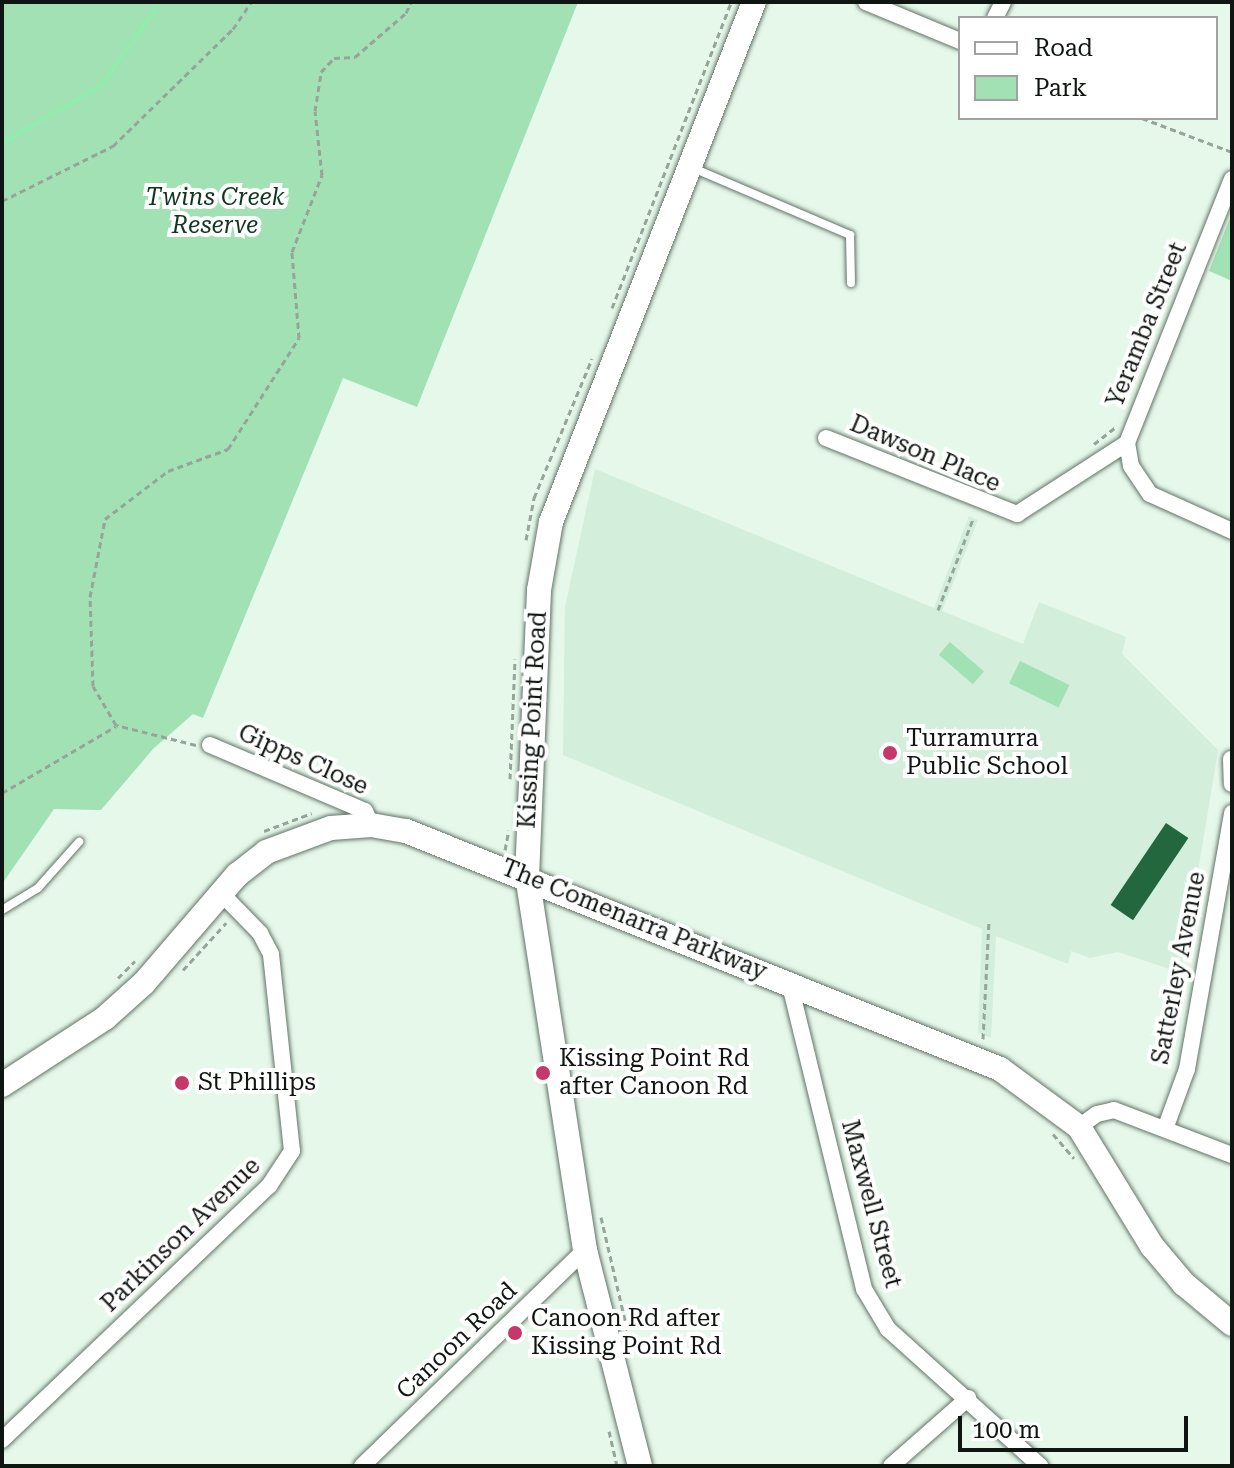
<!DOCTYPE html>
<html>
<head>
<meta charset="utf-8">
<style>
	body { margin:0 }
	#map { position:relative; width:1234px; height:1468px; overflow:hidden; background:#e5f8ea; font-family:"Roboto Serif",serif }
	div>[style] { position:absolute }
	[style*='--x'] { left:calc(var(--x)*1px); top:calc(var(--y)*1px); width:calc(var(--w)*1px); rotate:calc(var(--a)*1deg) }
	.built>* { inset:0; background:#d3eeda }
	.green>* { inset:0; background:#a1e1b4; transform-origin:0 0 }
	.stream>* { height:5px; margin:-2.5px; padding:0 2.5px; transform-origin:2.5px; border-radius:2.5px; background:#93ebaf }
	.building>* { inset:0; background:#23673e; transform-origin:0 0 }
	.path>* { height:3px; margin-top:-1.5px; transform-origin:0; background:repeating-linear-gradient(90deg,#96a499 0 6px,transparent 0 10px) }
	.roads { filter:drop-shadow(0 0 2px #627367) drop-shadow(0 0 2px #627367) }
	.lane>* { height:8px; margin:-4px; padding:0 4px; transform-origin:4px; border-radius:4px; background:#fff }
	.street>* { height:16px; margin:-8px; padding:0 8px; transform-origin:8px; border-radius:8px; background:#fff }
	.secondary>* { height:24px; margin:-12px; padding:0 12px; transform-origin:12px; border-radius:12px; background:#fff }
	.dots>* { width:22px; height:22px; translate:-50% -50%; box-sizing:border-box; border:4px solid #fff; border-radius:50% }
	span { translate:-50% -50%; white-space:nowrap; text-align:center; line-height:1.15; -webkit-text-stroke:8px #fff; paint-order:stroke }
	.park-label { font-size:24px; color:#11361f; font-style:italic }
	.street-label { font-size:24px; color:#0f1611 }
	.poi-label { font-size:24px; color:#0f1611 }
	.left { translate:0 -50%; text-align:left }
	.frame { position:absolute; inset:0; border:4px solid #0f1611; pointer-events:none }
	.legend { position:absolute; left:958px; top:16px; width:260px; height:104px; box-sizing:border-box; background:#fff; border:2px solid #9fa2a0; margin:0; padding:10px 14px; list-style:none; font-size:24px; color:#0f1611 }
	.legend li { display:flex; align-items:center; gap:16px; height:40px }
	.legend b { width:40px; border:2px solid #9fa2a0 }
	.scale { position:absolute; left:958px; top:1416px; width:230px; height:36px; box-sizing:border-box; border:4px solid #0f1611; border-top:0; padding-left:10px; font-size:24px; line-height:28px; white-space:nowrap; color:#0f1611; -webkit-text-stroke:6px #fff; paint-order:stroke }
</style>
</head>
<body>
<div id="map">
	<div class="built">
		<i style="clip-path:polygon(595px 469px,934px 608px,969px 516px,978px 520px,942px 611px,1023px 644px,1039px 602px,1126px 637px,1122px 654px,1218px 750px,1178px 993px,1169px 990px,1173px 970px,1118px 952px,1090px 958px,1071px 951px,1068px 964px,996px 936px,991px 1038px,978px 1033px,982px 929px,563px 755px,565px 607px)"></i>
	</div>
	<div class="green">
		<i style="clip-path:polygon(2px 2px,578px 2px,417px 407px,343px 378px,203px 718px,193px 714px,153px 749px,101px 810px,54px 809px,2px 884px)"></i>
		<i style="clip-path:polygon(1232px 213px,1232px 281px,1209px 271px)"></i>
		<i style="left:950px;top:642px;width:45px;height:17px;rotate:41deg"></i>
		<i style="left:1020px;top:661px;width:55px;height:25px;rotate:26deg"></i>
	</div>
	<div class="stream">
		<i style="--x:2;--y:143;--w:116;--a:-30.5"></i>
		<i style="--x:102;--y:84;--w:100;--a:-55.2"></i>
	</div>
	<div class="building">
		<i style="left:1166px;top:823px;width:27px;height:99px;rotate:34deg"></i>
	</div>
	<div class="path">
		<i style="--x:1142;--y:118;--w:96;--a:20.7"></i>
		<i style="--x:2;--y:201;--w:124;--a:-26.4"></i>
		<i style="--x:113;--y:146;--w:168;--a:-44.3"></i>
		<i style="--x:233;--y:29;--w:32;--a:-56"></i>
		<i style="--x:612;--y:308;--w:328;--a:-68.7"></i>
		<i style="--x:1094;--y:444;--w:28;--a:-38"></i>
		<i style="--x:526;--y:540;--w:43;--a:-79.2"></i>
		<i style="--x:534;--y:498;--w:151;--a:-67.4"></i>
		<i style="--x:938;--y:610;--w:97;--a:-69"></i>
		<i style="--x:196;--y:745;--w:82;--a:-166"></i>
		<i style="--x:116;--y:725;--w:45;--a:-120.5"></i>
		<i style="--x:93;--y:686;--w:89;--a:-91.9"></i>
		<i style="--x:90;--y:597;--w:79;--a:-79.1"></i>
		<i style="--x:105;--y:519;--w:79;--a:-37.3"></i>
		<i style="--x:168;--y:471;--w:64;--a:-20.1"></i>
		<i style="--x:228;--y:449;--w:132;--a:-57.4"></i>
		<i style="--x:299;--y:338;--w:86;--a:-94.7"></i>
		<i style="--x:292;--y:252;--w:83;--a:-68.7"></i>
		<i style="--x:322;--y:175;--w:64;--a:-96.2"></i>
		<i style="--x:315;--y:111;--w:39;--a:-81"></i>
		<i style="--x:321;--y:72;--w:19;--a:-47"></i>
		<i style="--x:334;--y:58;--w:21;--a:-3"></i>
		<i style="--x:355;--y:57;--w:67;--a:-40.8"></i>
		<i style="--x:406;--y:13;--w:12;--a:-66"></i>
		<i style="--x:510;--y:779;--w:120;--a:-87.6"></i>
		<i style="--x:2;--y:793;--w:132;--a:-30.4"></i>
		<i style="--x:264;--y:831;--w:51;--a:-20.6"></i>
		<i style="--x:505;--y:850;--w:20;--a:-79"></i>
		<i style="--x:183;--y:970;--w:64;--a:-47.5"></i>
		<i style="--x:118;--y:978;--w:24;--a:-45"></i>
		<i style="--x:983;--y:1039;--w:117;--a:-87.1"></i>
		<i style="--x:1053;--y:1134;--w:32;--a:49"></i>
		<i style="--x:601;--y:1217;--w:132;--a:76.9"></i>
		<i style="--x:609;--y:1431;--w:36;--a:77"></i>
	</div>
	<div class="roads">
		<div class="lane">
			<i style="--x:693;--y:168;--w:171;--a:23.1"></i>
			<i style="--x:850;--y:235;--w:48;--a:88.8"></i>
			<i style="--x:2;--y:910;--w:42;--a:-31.4"></i>
			<i style="--x:38;--y:888;--w:62;--a:-48.3"></i>
		</div>
		<div class="street">
			<i style="--x:866;--y:2;--w:102;--a:22.5"></i>
			<i style="--x:995;--y:18;--w:18;--a:-63"></i>
			<i style="--x:1232;--y:179;--w:284;--a:111.7"></i>
			<i style="--x:1127;--y:443;--w:23;--a:80"></i>
			<i style="--x:1131;--y:466;--w:34;--a:56"></i>
			<i style="--x:1150;--y:494;--w:90;--a:24.3"></i>
			<i style="--x:826;--y:438;--w:206;--a:21.7"></i>
			<i style="--x:1017;--y:514;--w:131;--a:-32.8"></i>
			<i style="--x:210;--y:745;--w:168;--a:23.1"></i>
			<i style="--x:365;--y:811;--w:15;--a:67"></i>
			<i style="--x:1231;--y:759;--w:25;--a:88"></i>
			<i style="--x:789;--y:981;--w:317;--a:76.3"></i>
			<i style="--x:864;--y:1289;--w:47;--a:59"></i>
			<i style="--x:888;--y:1329;--w:205;--a:42"></i>
			<i style="--x:1079;--y:1127;--w:22;--a:-36"></i>
			<i style="--x:1097;--y:1114;--w:17;--a:-13"></i>
			<i style="--x:1114;--y:1110;--w:126;--a:20.9"></i>
			<i style="--x:1165;--y:1129;--w:64;--a:-69.9"></i>
			<i style="--x:1187;--y:1069;--w:260;--a:-80"></i>
			<i style="--x:2;--y:1440;--w:369;--a:-43.6"></i>
			<i style="--x:269;--y:1186;--w:42;--a:-56.7"></i>
			<i style="--x:292;--y:1151;--w:198;--a:-96.1"></i>
			<i style="--x:271;--y:954;--w:24;--a:-118"></i>
			<i style="--x:260;--y:933;--w:54;--a:-134.3"></i>
			<i style="--x:362;--y:1466;--w:310;--a:-44.1"></i>
			<i style="--x:891;--y:1466;--w:103;--a:-41.4"></i>
		</div>
		<div class="secondary">
			<i style="--x:2;--y:1085;--w:123;--a:-33"></i>
			<i style="--x:105;--y:1018;--w:52;--a:-41.9"></i>
			<i style="--x:144;--y:983;--w:143;--a:-49.3"></i>
			<i style="--x:237;--y:875;--w:37;--a:-38"></i>
			<i style="--x:266;--y:852;--w:69;--a:-20.3"></i>
			<i style="--x:331;--y:828;--w:40;--a:-4.3"></i>
			<i style="--x:371;--y:825;--w:36;--a:10"></i>
			<i style="--x:406;--y:831;--w:640;--a:21.83"></i>
			<i style="--x:1000;--y:1069;--w:98;--a:36.3"></i>
			<i style="--x:1079;--y:1127;--w:140;--a:58.5"></i>
			<i style="--x:1152;--y:1246;--w:50;--a:49.9"></i>
			<i style="--x:1184;--y:1284;--w:62;--a:39.8"></i>
			<i style="--x:640;--y:1466;--w:223;--a:-104.3"></i>
			<i style="--x:585;--y:1250;--w:377;--a:-98.8"></i>
			<i style="--x:527;--y:877;--w:287;--a:-87.6"></i>
			<i style="--x:539;--y:590;--w:69;--a:-80"></i>
			<i style="--x:551;--y:522;--w:558;--a:-68.68"></i>
		</div>
	</div>
	<div class="dots">
		<i style="left:890px;top:753px;background:#c5386a"></i>
		<i style="left:543px;top:1073px;background:#c5386a"></i>
		<i style="left:182px;top:1083px;background:#c5386a"></i>
		<i style="left:515px;top:1333px;background:#c5386a"></i>
	</div>
	<div class="park-label">
		<span style="left:215px;top:212px">Twins Creek<br>Reserve</span>
	</div>
	<div class="street-label">
		<span style="left:1147px;top:325px;rotate:-68deg">Yeramba Street</span>
		<span style="left:925px;top:454px;rotate:23deg">Dawson Place</span>
		<span style="left:533px;top:720px;rotate:-87deg">Kissing Point Road</span>
		<span style="left:303px;top:760px;rotate:24deg">Gipps Close</span>
		<span style="left:634px;top:920px;rotate:22deg">The Comenarra Parkway</span>
		<span style="left:1179px;top:968px;rotate:-79deg">Satterley Avenue</span>
		<span style="left:871px;top:1204px;rotate:75deg">Maxwell Street</span>
		<span style="left:181px;top:1235px;rotate:-44deg">Parkinson Avenue</span>
		<span style="left:457px;top:1341px;rotate:-44deg">Canoon Road</span>
	</div>
	<div class="poi-label">
		<span class="left" style="left:906px;top:753px">Turramurra<br>Public School</span>
		<span class="left" style="left:559px;top:1073px">Kissing Point Rd<br>after Canoon Rd</span>
		<span class="left" style="left:198px;top:1083px">St Phillips</span>
		<span class="left" style="left:531px;top:1333px">Canoon Rd after<br>Kissing Point Rd</span>
	</div>
	<div class="frame"></div>
	<ul class="legend">
	<li><b style="height:10px;background:#fff"></b>Road</li>
	<li><b style="height:22px;background:#a1e1b4"></b>Park</li>
	</ul>
	<div class="scale">100 m</div>
</div>
</body>
</html>
